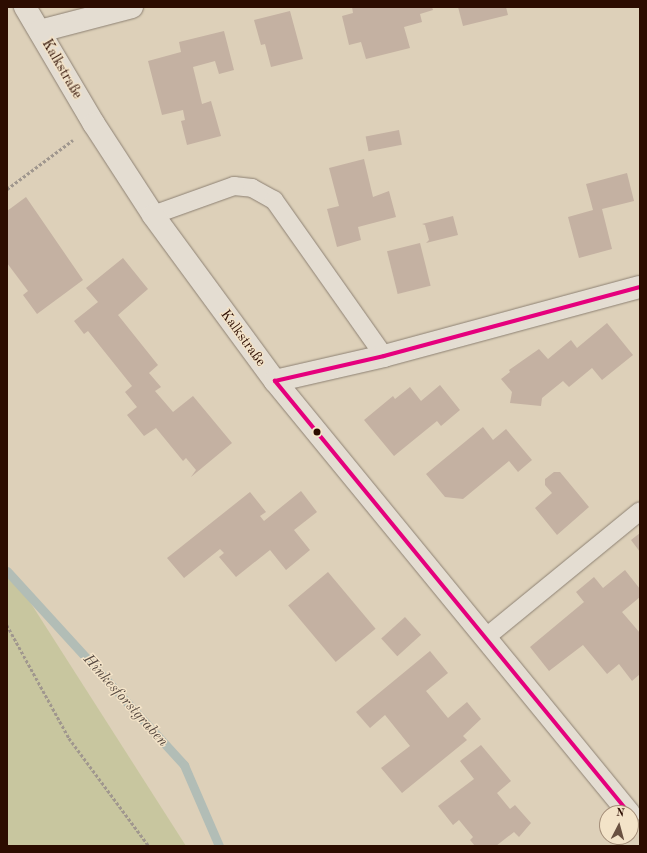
<!DOCTYPE html>
<html>
<head>
<meta charset="utf-8">
<style>
	body { margin:0 }
	#map { position:relative; width:647px; height:853px; overflow:hidden; background:#ddd0b9; font-family:"Old Standard TT",serif }
	div>[style] { position:absolute }
	[style*='--x'] { left:calc(var(--x)*1px); top:calc(var(--y)*1px); width:calc(var(--w)*1px); rotate:calc(var(--a)*1deg) }
	.green>* { inset:0; background:#c8c69f }
	.stream>* { height:9px; margin:-4.5px; padding:0 4.5px; transform-origin:4.5px; border-radius:4.5px; background:#b2bdb6 }
	.building>* { inset:0; background:#c4b1a2; transform-origin:0 0 }
	.path>* { height:2.5px; margin-top:-1.25px; transform-origin:0; background:repeating-linear-gradient(90deg,#a0978e 0 3px,transparent 0 5px) }
	.roads { filter:drop-shadow(0 0 1px #8d8173) drop-shadow(0 0 1px #8d8173) }
	.service>* { height:18px; margin:-9px; padding:0 9px; transform-origin:9px; border-radius:9px; background:#e4ddd2 }
	.minor>* { height:22px; margin:-11px; padding:0 11px; transform-origin:11px; border-radius:11px; background:#e4ddd2 }
	.bus-1>* { height:4px; margin:-2px; padding:0 2px; transform-origin:2px; border-radius:2px; background:#e5007d }
	.dots>* { width:11px; height:11px; translate:-50% -50%; box-sizing:border-box; border:2px solid #f3e3c8; border-radius:50% }
	span { translate:-50% -50%; white-space:nowrap; text-align:center; line-height:1.15; -webkit-text-stroke:3px #f3e3c8; paint-order:stroke }
	.street-label { font-size:14px; color:#2c0c00 }
	.water-label { font-size:15px; color:#54473f; font-style:italic }
	.frame { position:absolute; inset:0; border:8px solid #2c0c00; pointer-events:none }
	.north { position:absolute; left:599px; top:805px; width:40px; height:40px; box-sizing:border-box; background:#f3e3c8; border:1px solid #a38d78; border-radius:50%; rotate:6deg; font-size:11px; font-weight:700; line-height:16px; text-align:center; color:#2c0c00 }
	.north::after { content:''; display:block; margin:auto; width:14px; height:18px; background:#6a5141; clip-path:polygon(50% 0,100% 100%,50% 72%,0 100%) }
</style>
</head>
<body>
<div id="map">
	<div class="green">
		<i style="clip-path:polygon(7px 566px,186px 846px,7px 846px)"></i>
	</div>
	<div class="stream">
		<i style="--x:7;--y:571;--w:263;--a:47.6"></i>
		<i style="--x:184;--y:765;--w:88;--a:66.6"></i>
	</div>
	<div class="building">
		<i style="clip-path:polygon(352px 7px,432px 7px,433px 10px,420px 14px,422px 22px,404px 27px,410px 48px,366px 59px,361px 42px,349px 45px,342px 16px,353px 13px)"></i>
		<i style="clip-path:polygon(458px 7px,506px 7px,508px 15px,463px 26px)"></i>
		<i style="clip-path:polygon(290px 11px,303px 59px,271px 67px,265px 44px,261px 45px,254px 20px)"></i>
		<i style="clip-path:polygon(224px 31px,234px 70px,219px 74px,215px 61px,193px 67px,202px 104px,211px 101px,221px 136px,187px 145px,181px 121px,185px 120px,183px 110px,162px 115px,148px 61px,181px 52px,179px 42px)"></i>
		<i style="left:399px;top:130px;width:15px;height:34px;rotate:79deg"></i>
		<i style="clip-path:polygon(364px 159px,373px 197px,389px 191px,396px 217px,358px 227px,361px 240px,337px 247px,327px 209px,339px 206px,329px 168px)"></i>
		<i style="clip-path:polygon(627px 173px,634px 201px,602px 209px,612px 249px,579px 258px,568px 217px,593px 210px,586px 184px)"></i>
		<i style="clip-path:polygon(26px 197px,83px 280px,37px 314px,23px 295px,28px 291px,7px 263px,7px 211px)"></i>
		<i style="clip-path:polygon(453px 216px,458px 235px,426px 243px,429px 240px,425px 225px,422px 224px)"></i>
		<i style="left:420px;top:243px;width:44px;height:34px;rotate:76deg"></i>
		<i style="clip-path:polygon(123px 258px,148px 289px,118px 315px,158px 365px,149px 373px,161px 387px,155px 391px,173px 412px,193px 396px,232px 443px,191px 477px,196px 470px,186px 458px,183px 461px,156px 428px,141px 438px,144px 436px,127px 415px,137px 407px,125px 392px,132px 386px,88px 331px,84px 334px,74px 321px,98px 302px,86px 288px)"></i>
		<i style="clip-path:polygon(607px 323px,633px 355px,602px 380px,592px 368px,569px 387px,563px 381px,542px 398px,541px 406px,510px 403px,512px 392px,501px 379px,510px 372px,509px 370px,539px 349px,548px 359px,571px 340px,577px 348px)"></i>
		<i style="clip-path:polygon(440px 385px,460px 410px,441px 426px,437px 421px,394px 456px,364px 420px,393px 396px,395px 399px,410px 387px,421px 401px)"></i>
		<i style="clip-path:polygon(483px 427px,493px 440px,506px 429px,532px 460px,518px 472px,509px 461px,463px 499px,445px 497px,426px 474px)"></i>
		<i style="clip-path:polygon(554px 472px,560px 472px,589px 507px,557px 535px,535px 508px,552px 493px,545px 485px,545px 479px)"></i>
		<i style="clip-path:polygon(301px 491px,317px 512px,294px 530px,310px 550px,286px 570px,270px 550px,236px 577px,219px 557px,224px 553px,220px 549px,184px 578px,167px 558px,250px 492px,266px 512px,260px 516px,264px 521px)"></i>
		<i style="clip-path:polygon(640px 533px,640px 552px,631px 540px)"></i>
		<i style="clip-path:polygon(625px 570px,640px 589px,640px 597px,622px 612px,640px 633px,640px 674px,632px 681px,619px 664px,607px 674px,583px 645px,549px 671px,530px 647px,584px 602px,576px 592px,594px 577px,603px 588px)"></i>
		<i style="left:328px;top:572px;width:74px;height:52px;rotate:50deg"></i>
		<i style="left:405px;top:617px;width:24px;height:32px;rotate:48deg"></i>
		<i style="clip-path:polygon(430px 651px,448px 673px,426px 691px,448px 718px,467px 702px,481px 719px,463px 736px,467px 740px,402px 793px,381px 768px,410px 746px,385px 715px,370px 728px,356px 712px)"></i>
		<i style="clip-path:polygon(481px 745px,511px 781px,497px 793px,510px 809px,515px 805px,531px 823px,519px 837px,514px 832px,496px 846px,475px 846px,470px 840px,473px 837px,459px 820px,453px 825px,438px 806px,474px 779px,460px 761px)"></i>
	</div>
	<div class="path">
		<i style="--x:7;--y:189;--w:82;--a:-36.6"></i>
		<i style="--x:7;--y:625;--w:129;--a:61.2"></i>
		<i style="--x:69;--y:738;--w:134;--a:53.5"></i>
	</div>
	<div class="roads">
		<div class="service">
			<i style="--x:153;--y:215;--w:86;--a:-19.7"></i>
			<i style="--x:234;--y:186;--w:18;--a:6"></i>
			<i style="--x:252;--y:188;--w:25;--a:29"></i>
			<i style="--x:274;--y:200;--w:191;--a:54.8"></i>
			<i style="--x:485;--y:638;--w:200;--a:-39.3"></i>
		</div>
		<div class="minor">
			<i style="--x:25;--y:7;--w:136;--a:59.5"></i>
			<i style="--x:94;--y:124;--w:108;--a:57"></i>
			<i style="--x:153;--y:215;--w:206;--a:53.7"></i>
			<i style="--x:275;--y:381;--w:559;--a:50.67"></i>
			<i style="--x:40;--y:31;--w:95;--a:-14.6"></i>
			<i style="--x:275;--y:381;--w:112;--a:-12.9"></i>
			<i style="--x:384;--y:356;--w:265;--a:-15.1"></i>
		</div>
	</div>
	<div class="bus-1">
		<i style="--x:629;--y:813;--w:559;--a:-129.33"></i>
		<i style="--x:275;--y:381;--w:112;--a:-12.9"></i>
		<i style="--x:384;--y:356;--w:265;--a:-15.1"></i>
	</div>
	<div class="dots">
		<i style="left:317px;top:432px;background:#2c0c00"></i>
	</div>
	<div class="street-label">
		<span style="left:62px;top:69px;rotate:60deg">Kalkstraße</span>
		<span style="left:243px;top:338px;rotate:54deg">Kalkstraße</span>
	</div>
	<div class="water-label">
		<span style="left:125px;top:701px;rotate:48deg">Hinkesforstgraben</span>
	</div>
	<div class="frame"></div>
	<div class="north">N</div>
</div>
</body>
</html>
